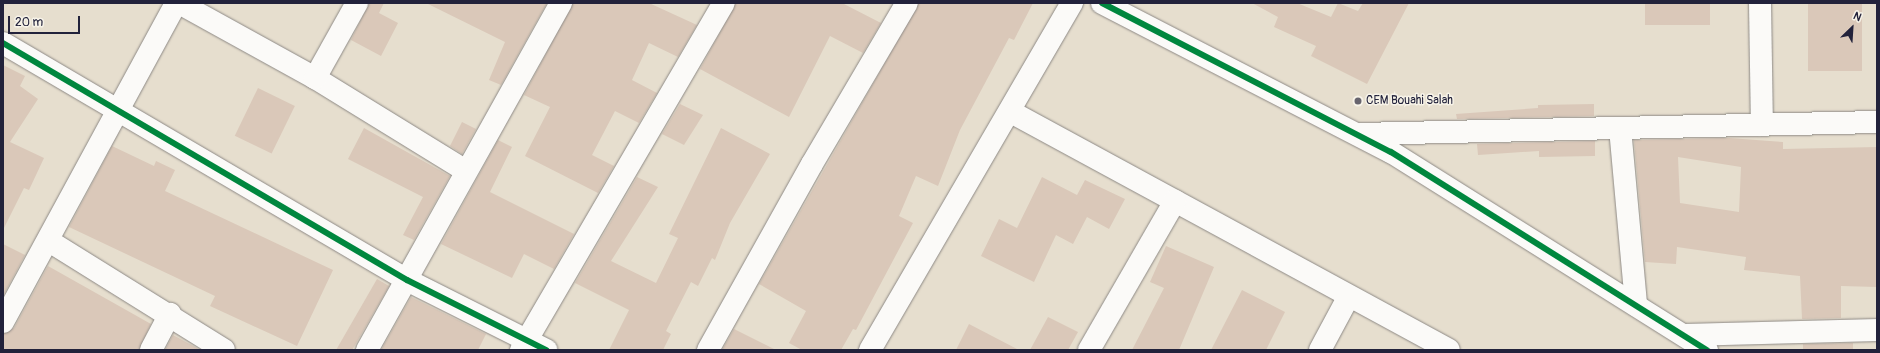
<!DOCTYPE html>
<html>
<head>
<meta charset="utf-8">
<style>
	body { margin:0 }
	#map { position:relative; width:1880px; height:353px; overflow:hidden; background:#e6dece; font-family:Pangolin,sans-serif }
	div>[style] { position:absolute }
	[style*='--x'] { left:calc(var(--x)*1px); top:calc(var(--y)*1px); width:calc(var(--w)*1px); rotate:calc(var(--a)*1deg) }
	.building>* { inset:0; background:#dac8b9; transform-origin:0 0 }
	.roads { filter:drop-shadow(0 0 1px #8d8985) drop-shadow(0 0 1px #8d8985) }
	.street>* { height:22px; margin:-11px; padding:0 11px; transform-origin:11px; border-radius:11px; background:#fbfaf8 }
	.cycleway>* { height:6px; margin:-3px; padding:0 3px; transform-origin:3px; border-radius:3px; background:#00873e }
	.dots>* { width:11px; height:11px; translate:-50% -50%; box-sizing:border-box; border:2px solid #f7f3e8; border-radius:50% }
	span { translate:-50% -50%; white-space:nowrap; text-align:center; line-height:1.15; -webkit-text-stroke:3px #f7f3e8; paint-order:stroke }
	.poi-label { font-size:12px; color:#22223b }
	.left { translate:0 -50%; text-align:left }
	.frame { position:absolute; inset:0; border:4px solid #22223b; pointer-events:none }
	.north { position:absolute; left:1832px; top:8px; width:40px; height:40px; -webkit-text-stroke:3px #f7f3e8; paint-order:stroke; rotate:25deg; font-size:11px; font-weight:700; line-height:16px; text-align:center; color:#22223b }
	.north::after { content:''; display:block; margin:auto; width:14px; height:18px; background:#22223b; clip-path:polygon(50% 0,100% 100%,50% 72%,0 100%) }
	.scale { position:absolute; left:8px; top:16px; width:72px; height:18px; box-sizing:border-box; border:2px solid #22223b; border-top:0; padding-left:5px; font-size:12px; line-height:14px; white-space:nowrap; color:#22223b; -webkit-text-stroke:3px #f7f3e8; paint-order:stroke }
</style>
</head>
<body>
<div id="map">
	<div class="building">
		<i style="clip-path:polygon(369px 3px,384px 3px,379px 13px,398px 23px,381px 56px,351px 40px)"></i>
		<i style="clip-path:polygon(426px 3px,547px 3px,501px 85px,489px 80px,505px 42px)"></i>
		<i style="clip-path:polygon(573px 3px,649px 3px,697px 25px,678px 57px,649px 43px,632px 80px,657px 93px,639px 123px,615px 111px,592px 155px,614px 166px,598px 193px,525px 156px,550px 107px,524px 95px)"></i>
		<i style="clip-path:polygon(736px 3px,842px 3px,881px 23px,863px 53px,830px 36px,789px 117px,700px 69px)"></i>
		<i style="clip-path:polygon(919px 3px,1033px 3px,1014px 40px,1009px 38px,960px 130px,938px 186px,916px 176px,899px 216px,913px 223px,856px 330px,853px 329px,841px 350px,802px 350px,789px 343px,806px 311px,759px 284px)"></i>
		<i style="clip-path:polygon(1252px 3px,1297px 3px,1331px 17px,1338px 3px,1358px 11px,1363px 3px,1409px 3px,1367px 84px,1311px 56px,1316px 46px,1274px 27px,1278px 17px)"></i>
		<i style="left:1645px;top:3px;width:65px;height:22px"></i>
		<i style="left:1808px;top:3px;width:54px;height:68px"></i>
		<i style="clip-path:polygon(3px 65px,25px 76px,20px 86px,38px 99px,10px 142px,44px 158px,29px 190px,24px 188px,3px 230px)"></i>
		<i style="left:258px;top:88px;width:41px;height:53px;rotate:26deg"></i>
		<i style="clip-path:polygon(680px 104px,703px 115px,684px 145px,662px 134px)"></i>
		<i style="clip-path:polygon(1594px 104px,1594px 116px,1457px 119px,1456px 114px,1538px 108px,1538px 105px)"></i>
		<i style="clip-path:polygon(462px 122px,476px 129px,462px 154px,450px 146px)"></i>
		<i style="clip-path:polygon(364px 128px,450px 176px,414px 240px,403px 235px,423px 197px,348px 159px)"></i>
		<i style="clip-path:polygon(721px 128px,770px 154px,730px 223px,715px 260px,712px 258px,698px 286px,691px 282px,666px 331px,671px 334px,663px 350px,609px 350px,629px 310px,575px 283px,637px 177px,658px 187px,611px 261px,656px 283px,678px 238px,669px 234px)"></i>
		<i style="clip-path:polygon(evenodd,1729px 138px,1783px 142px,1783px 149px,1877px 147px,1877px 287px,1841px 286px,1841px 318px,1802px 319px,1800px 276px,1744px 270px,1746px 257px,1677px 247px,1676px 264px,1645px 262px,1634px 140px,1729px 138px,1678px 157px,1741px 167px,1739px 212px,1680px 203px,1678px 157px)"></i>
		<i style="clip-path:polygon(498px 140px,512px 147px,490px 192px,574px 234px,554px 269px,524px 254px,512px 278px,441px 244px)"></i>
		<i style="clip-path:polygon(1595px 141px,1595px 156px,1539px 157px,1539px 151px,1478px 155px,1477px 144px)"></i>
		<i style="clip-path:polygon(112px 146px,154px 166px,156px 161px,175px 170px,165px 191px,333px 270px,297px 346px,210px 306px,215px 296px,69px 227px)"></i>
		<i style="clip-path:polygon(1042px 177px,1077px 195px,1085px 180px,1125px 199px,1109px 229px,1087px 217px,1073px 244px,1056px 235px,1034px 282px,981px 256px,999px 219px,1017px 228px)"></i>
		<i style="clip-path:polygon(3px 244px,25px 255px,3px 296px)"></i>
		<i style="clip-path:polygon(1166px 246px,1214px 267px,1179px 350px,1132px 350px,1164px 288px,1150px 282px)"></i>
		<i style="clip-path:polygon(48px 266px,151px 324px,139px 350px,3px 350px,3px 334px,14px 328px)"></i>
		<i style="left:377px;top:279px;width:14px;height:81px;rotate:30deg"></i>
		<i style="clip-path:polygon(1242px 290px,1285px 312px,1266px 350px,1211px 350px)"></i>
		<i style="clip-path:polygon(411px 297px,486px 334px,478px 350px,381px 350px)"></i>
		<i style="clip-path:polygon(1048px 317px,1078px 332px,1068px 350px,1030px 350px)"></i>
		<i style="clip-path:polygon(969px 324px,1019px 350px,956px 350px)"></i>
		<i style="clip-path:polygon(734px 329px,776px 350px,722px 350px)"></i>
		<i style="clip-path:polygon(173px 335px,195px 347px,200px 350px,165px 350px)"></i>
		<i style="clip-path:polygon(1853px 343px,1853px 350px,1803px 350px,1803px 344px)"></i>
	</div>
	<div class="roads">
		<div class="street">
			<i style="--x:179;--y:3;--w:155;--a:28.9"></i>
			<i style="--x:315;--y:78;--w:177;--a:31.6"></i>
			<i style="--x:1102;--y:3;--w:325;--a:27.3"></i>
			<i style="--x:1391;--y:152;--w:373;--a:32.1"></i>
			<i style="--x:1760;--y:3;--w:122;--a:89.1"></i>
			<i style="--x:3;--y:43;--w:468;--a:30.4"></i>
			<i style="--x:407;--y:280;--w:156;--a:26.7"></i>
			<i style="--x:315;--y:78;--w:86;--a:-60.8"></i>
			<i style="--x:1011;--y:112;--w:498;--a:28.5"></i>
			<i style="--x:1620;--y:128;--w:178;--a:84.8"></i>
			<i style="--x:1360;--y:134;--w:517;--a:-1.33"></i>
			<i style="--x:49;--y:241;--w:206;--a:31.9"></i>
			<i style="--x:3;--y:322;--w:363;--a:-61.5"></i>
			<i style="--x:1686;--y:335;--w:191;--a:-1.5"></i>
			<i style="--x:151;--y:350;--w:41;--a:-62.2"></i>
			<i style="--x:367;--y:350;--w:398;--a:-60.8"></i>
			<i style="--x:521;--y:350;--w:402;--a:-59.7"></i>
			<i style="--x:708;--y:350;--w:213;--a:-60.8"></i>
			<i style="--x:812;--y:164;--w:187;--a:-59.5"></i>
			<i style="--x:870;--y:350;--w:402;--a:-59.8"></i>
			<i style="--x:1089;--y:350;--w:172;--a:-60"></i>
			<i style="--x:1320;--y:350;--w:61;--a:-61.8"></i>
		</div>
	</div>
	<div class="cycleway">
		<i style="--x:1102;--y:3;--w:325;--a:27.3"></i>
		<i style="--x:1391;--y:152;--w:373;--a:32.1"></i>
		<i style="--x:3;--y:43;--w:468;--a:30.4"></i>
		<i style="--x:407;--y:280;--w:156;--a:26.7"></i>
	</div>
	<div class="dots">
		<i style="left:1358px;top:101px;background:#67646e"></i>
	</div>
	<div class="poi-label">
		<span class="left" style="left:1366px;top:101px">CEM Bouahi Salah</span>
	</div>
	<div class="frame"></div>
	<div class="north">N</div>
	<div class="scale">20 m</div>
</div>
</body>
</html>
